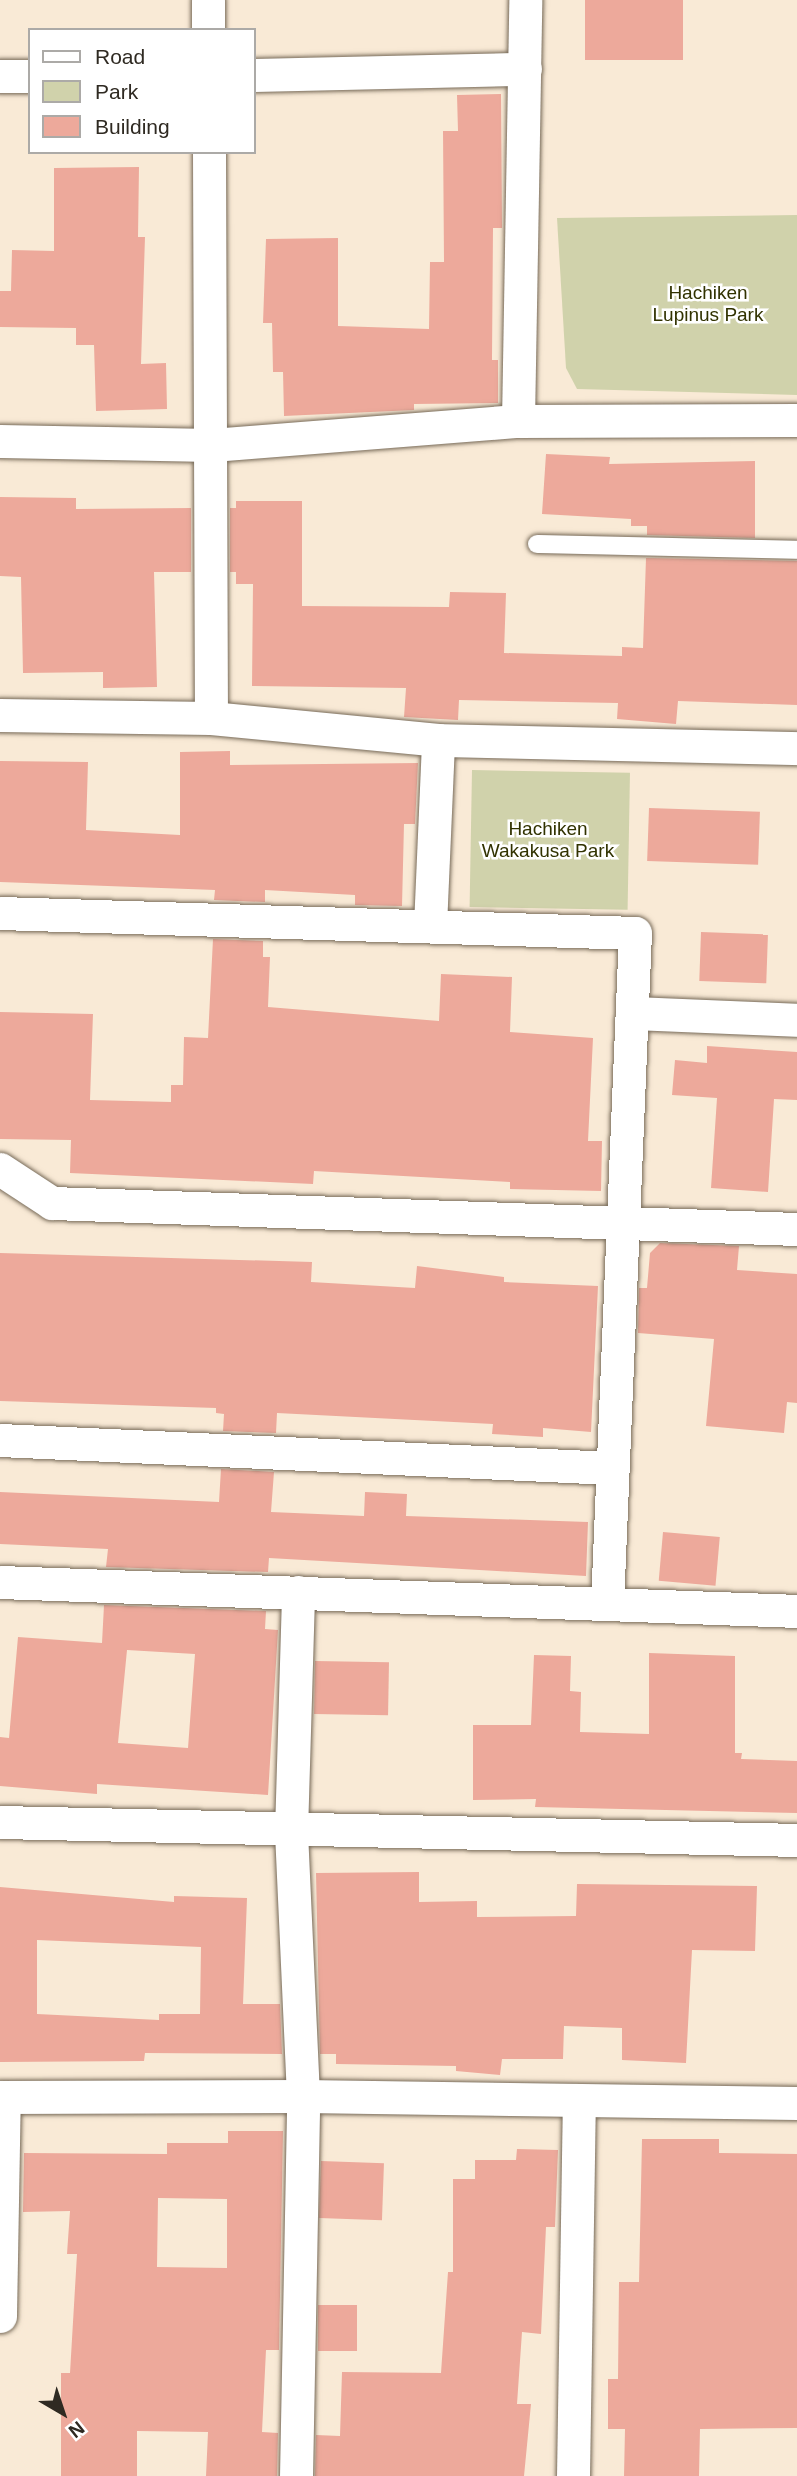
<!DOCTYPE html>
<html>
<head>
<meta charset="utf-8">
<style>
	body { margin:0 }
	#map { position:relative; width:797px; height:2476px; overflow:hidden; background:#f9ead6; font-family:Arial,sans-serif }
	div>[style] { position:absolute }
	[style*='--x'] { left:calc(var(--x)*1px); top:calc(var(--y)*1px); width:calc(var(--w)*1px); rotate:calc(var(--a)*1deg) }
	.green>* { inset:0; background:#d0d2ab; transform-origin:0 0 }
	.building>* { inset:0; background:#eda99b; transform-origin:0 0 }
	.roads { filter:drop-shadow(0 0 2px #776a58) drop-shadow(0 0 2px #776a58) }
	.lane>* { height:18px; margin:-9px; padding:0 9px; transform-origin:9px; border-radius:9px; background:#fff }
	.street>* { height:33px; margin:-16.5px; padding:0 16.5px; transform-origin:16.5px; border-radius:16.5px; background:#fff }
	span { translate:-50% -50%; white-space:nowrap; text-align:center; line-height:1.15; -webkit-text-stroke:5px #fff; paint-order:stroke }
	.park-label { font-size:19px; color:#313200 }
	.legend { position:absolute; left:28px; top:28px; width:228px; height:126px; box-sizing:border-box; background:#fff; border:2px solid #acaaa7; margin:0; padding:9px 12px; list-style:none; font-size:21px; color:#2f2a22 }
	.legend li { display:flex; align-items:center; gap:14px; height:35px }
	.legend b { width:35px; border:2px solid #acaaa7 }
	.north { position:absolute; left:28px; top:2378px; width:70px; height:70px; -webkit-text-stroke:5px #fff; paint-order:stroke; rotate:141deg; font-size:19px; font-weight:700; line-height:28px; text-align:center; color:#2f2a22 }
	.north::after { content:''; display:block; margin:auto; width:24px; height:32px; background:#2f2a22; clip-path:polygon(50% 0,100% 100%,50% 72%,0 100%) }
</style>
</head>
<body>
<div id="map">
	<div class="green">
		<i style="clip-path:polygon(797px 215px,797px 395px,577px 389px,566px 368px,557px 218px)"></i>
		<i style="left:472px;top:770px;width:158px;height:137px;rotate:1deg"></i>
	</div>
	<div class="building">
		<i style="left:585px;top:0;width:98px;height:60px"></i>
		<i style="clip-path:polygon(501px 94px,502px 228px,493px 228px,492px 360px,498px 360px,498px 403px,414px 404px,414px 410px,284px 416px,283px 372px,273px 372px,272px 323px,263px 323px,266px 239px,338px 238px,338px 326px,429px 329px,430px 262px,444px 262px,443px 131px,458px 131px,457px 95px)"></i>
		<i style="clip-path:polygon(139px 167px,138px 237px,145px 237px,141px 364px,166px 363px,167px 409px,96px 411px,94px 345px,76px 345px,76px 328px,0 327px,0 291px,11px 291px,12px 250px,54px 251px,54px 168px)"></i>
		<i style="clip-path:polygon(546px 454px,610px 457px,609px 464px,755px 461px,755px 538px,647px 535px,647px 526px,631px 526px,631px 519px,542px 514px)"></i>
		<i style="clip-path:polygon(0 497px,76px 498px,76px 509px,191px 508px,191px 572px,154px 572px,157px 687px,103px 688px,103px 672px,23px 673px,21px 577px,0 576px)"></i>
		<i style="clip-path:polygon(236px 501px,302px 501px,302px 606px,449px 607px,450px 592px,506px 593px,504px 653px,622px 656px,622px 647px,643px 648px,646px 558px,797px 561px,797px 705px,678px 701px,676px 724px,617px 719px,618px 703px,459px 700px,458px 720px,404px 717px,406px 688px,252px 686px,253px 584px,236px 584px,236px 572px,230px 572px,230px 508px,236px 508px)"></i>
		<i style="clip-path:polygon(230px 751px,230px 765px,418px 763px,415px 824px,404px 824px,402px 906px,355px 905px,355px 895px,265px 890px,265px 902px,214px 900px,215px 890px,0 882px,0 761px,88px 762px,86px 830px,180px 835px,180px 752px)"></i>
		<i style="left:649px;top:808px;width:111px;height:53px;rotate:2deg"></i>
		<i style="left:701px;top:932px;width:67px;height:49px;rotate:2deg"></i>
		<i style="clip-path:polygon(213px 939px,263px 941px,263px 957px,270px 957px,268px 1007px,439px 1021px,441px 974px,512px 977px,510px 1032px,593px 1038px,588px 1141px,602px 1141px,601px 1191px,510px 1189px,510px 1182px,314px 1171px,313px 1184px,70px 1173px,71px 1140px,0 1139px,0 1012px,93px 1014px,90px 1100px,171px 1102px,171px 1085px,183px 1085px,184px 1037px,208px 1038px)"></i>
		<i style="clip-path:polygon(707px 1046px,797px 1052px,797px 1100px,774px 1099px,768px 1192px,711px 1188px,717px 1098px,672px 1095px,675px 1060px,707px 1063px)"></i>
		<i style="clip-path:polygon(660px 1243px,739px 1246px,737px 1270px,797px 1274px,797px 1403px,787px 1402px,784px 1433px,706px 1426px,714px 1339px,638px 1333px,639px 1288px,647px 1288px,650px 1253px)"></i>
		<i style="clip-path:polygon(0 1253px,312px 1262px,311px 1282px,415px 1288px,417px 1266px,504px 1277px,504px 1282px,598px 1286px,591px 1432px,543px 1428px,543px 1437px,492px 1434px,493px 1424px,277px 1413px,276px 1433px,223px 1431px,224px 1414px,216px 1413px,216px 1408px,0 1401px)"></i>
		<i style="clip-path:polygon(221px 1469px,274px 1472px,271px 1512px,364px 1516px,365px 1492px,407px 1494px,406px 1516px,588px 1522px,586px 1576px,269px 1558px,268px 1572px,106px 1567px,108px 1549px,0 1544px,0 1492px,219px 1502px)"></i>
		<i style="left:663px;top:1532px;width:57px;height:49px;rotate:5deg"></i>
		<i style="clip-path:polygon(evenodd,104px 1605px,266px 1611px,265px 1629px,278px 1630px,268px 1795px,97px 1784px,97px 1794px,0 1786px,0 1737px,9px 1738px,18px 1637px,102px 1643px,104px 1605px,127px 1650px,195px 1654px,188px 1748px,118px 1743px,127px 1650px)"></i>
		<i style="clip-path:polygon(649px 1653px,735px 1656px,735px 1753px,742px 1753px,741px 1759px,797px 1761px,797px 1813px,535px 1807px,536px 1799px,473px 1800px,473px 1725px,531px 1725px,534px 1655px,571px 1656px,570px 1691px,581px 1692px,580px 1732px,649px 1734px)"></i>
		<i style="left:315px;top:1661px;width:74px;height:53px;rotate:1deg"></i>
		<i style="clip-path:polygon(419px 1872px,419px 1902px,477px 1901px,477px 1917px,576px 1916px,577px 1884px,757px 1886px,755px 1951px,692px 1950px,686px 2063px,622px 2060px,622px 2028px,564px 2026px,563px 2059px,502px 2059px,500px 2075px,456px 2071px,456px 2066px,336px 2064px,336px 2054px,320px 2054px,316px 1873px)"></i>
		<i style="clip-path:polygon(evenodd,0 1887px,174px 1902px,174px 1896px,247px 1898px,243px 2004px,280px 2004px,282px 2054px,145px 2053px,144px 2061px,0 2062px,0 1887px,37px 1940px,201px 1947px,200px 2014px,159px 2014px,159px 2020px,37px 2014px,37px 1940px)"></i>
		<i style="clip-path:polygon(evenodd,228px 2131px,283px 2131px,279px 2350px,266px 2350px,262px 2432px,278px 2433px,277px 2476px,206px 2476px,208px 2432px,137px 2431px,137px 2476px,61px 2476px,61px 2373px,70px 2373px,77px 2254px,67px 2254px,70px 2211px,23px 2212px,24px 2153px,167px 2154px,167px 2143px,228px 2143px,228px 2131px,158px 2198px,227px 2199px,227px 2268px,157px 2267px,158px 2198px)"></i>
		<i style="clip-path:polygon(642px 2139px,719px 2139px,719px 2153px,797px 2154px,797px 2428px,700px 2429px,699px 2476px,624px 2476px,625px 2429px,608px 2429px,608px 2379px,618px 2379px,619px 2282px,639px 2282px)"></i>
		<i style="clip-path:polygon(517px 2149px,558px 2150px,555px 2227px,546px 2227px,541px 2334px,522px 2332px,517px 2404px,531px 2404px,524px 2476px,315px 2476px,316px 2435px,340px 2436px,342px 2372px,441px 2373px,448px 2272px,453px 2272px,453px 2179px,475px 2179px,475px 2160px,516px 2160px)"></i>
		<i style="left:321px;top:2161px;width:63px;height:57px;rotate:2deg"></i>
		<i style="left:318px;top:2305px;width:39px;height:46px"></i>
	</div>
	<div class="roads">
		<div class="lane">
			<i style="--x:537;--y:544;--w:260;--a:1.3"></i>
		</div>
		<div class="street">
			<i style="--x:208;--y:30;--w:30;--a:-90"></i>
			<i style="--x:254;--y:75;--w:271;--a:-1.3"></i>
			<i style="--x:0;--y:76;--w:30;--a:0"></i>
			<i style="--x:209;--y:152;--w:566;--a:89.8"></i>
			<i style="--x:518;--y:421;--w:421;--a:-89"></i>
			<i style="--x:0;--y:441;--w:212;--a:1.1"></i>
			<i style="--x:212;--y:445;--w:307;--a:-4.5"></i>
			<i style="--x:518;--y:421;--w:279;--a:-0.2"></i>
			<i style="--x:0;--y:715;--w:211;--a:0.8"></i>
			<i style="--x:211;--y:718;--w:228;--a:5.5"></i>
			<i style="--x:438;--y:740;--w:359;--a:1.3"></i>
			<i style="--x:0;--y:913;--w:635;--a:1.8"></i>
			<i style="--x:635;--y:933;--w:671;--a:92.39"></i>
			<i style="--x:430;--y:926;--w:186;--a:-87.5"></i>
			<i style="--x:632;--y:1013;--w:165;--a:2.4"></i>
			<i style="--x:0;--y:1169;--w:62;--a:33.2"></i>
			<i style="--x:52;--y:1203;--w:745;--a:2"></i>
			<i style="--x:0;--y:1440;--w:612;--a:2.62"></i>
			<i style="--x:0;--y:1582;--w:798;--a:2.08"></i>
			<i style="--x:0;--y:1822;--w:797;--a:1.29"></i>
			<i style="--x:0;--y:2097;--w:303;--a:-0.2"></i>
			<i style="--x:303;--y:2096;--w:494;--a:0.8"></i>
			<i style="--x:0;--y:2316;--w:219;--a:-89"></i>
			<i style="--x:296;--y:2476;--w:380;--a:-88.9"></i>
			<i style="--x:303;--y:2096;--w:264;--a:-92.6"></i>
			<i style="--x:291;--y:1832;--w:240;--a:-88.3"></i>
			<i style="--x:573;--y:2476;--w:376;--a:-89.1"></i>
		</div>
	</div>
	<div class="park-label">
		<span style="left:708px;top:304px">Hachiken<br>Lupinus Park</span>
		<span style="left:548px;top:840px">Hachiken<br>Wakakusa Park</span>
	</div>
	<ul class="legend">
	<li><b style="height:9px;background:#fff"></b>Road</li>
	<li><b style="height:19px;background:#d0d2ab"></b>Park</li>
	<li><b style="height:19px;background:#eda99b"></b>Building</li>
	</ul>
	<div class="north">N</div>
</div>
</body>
</html>
